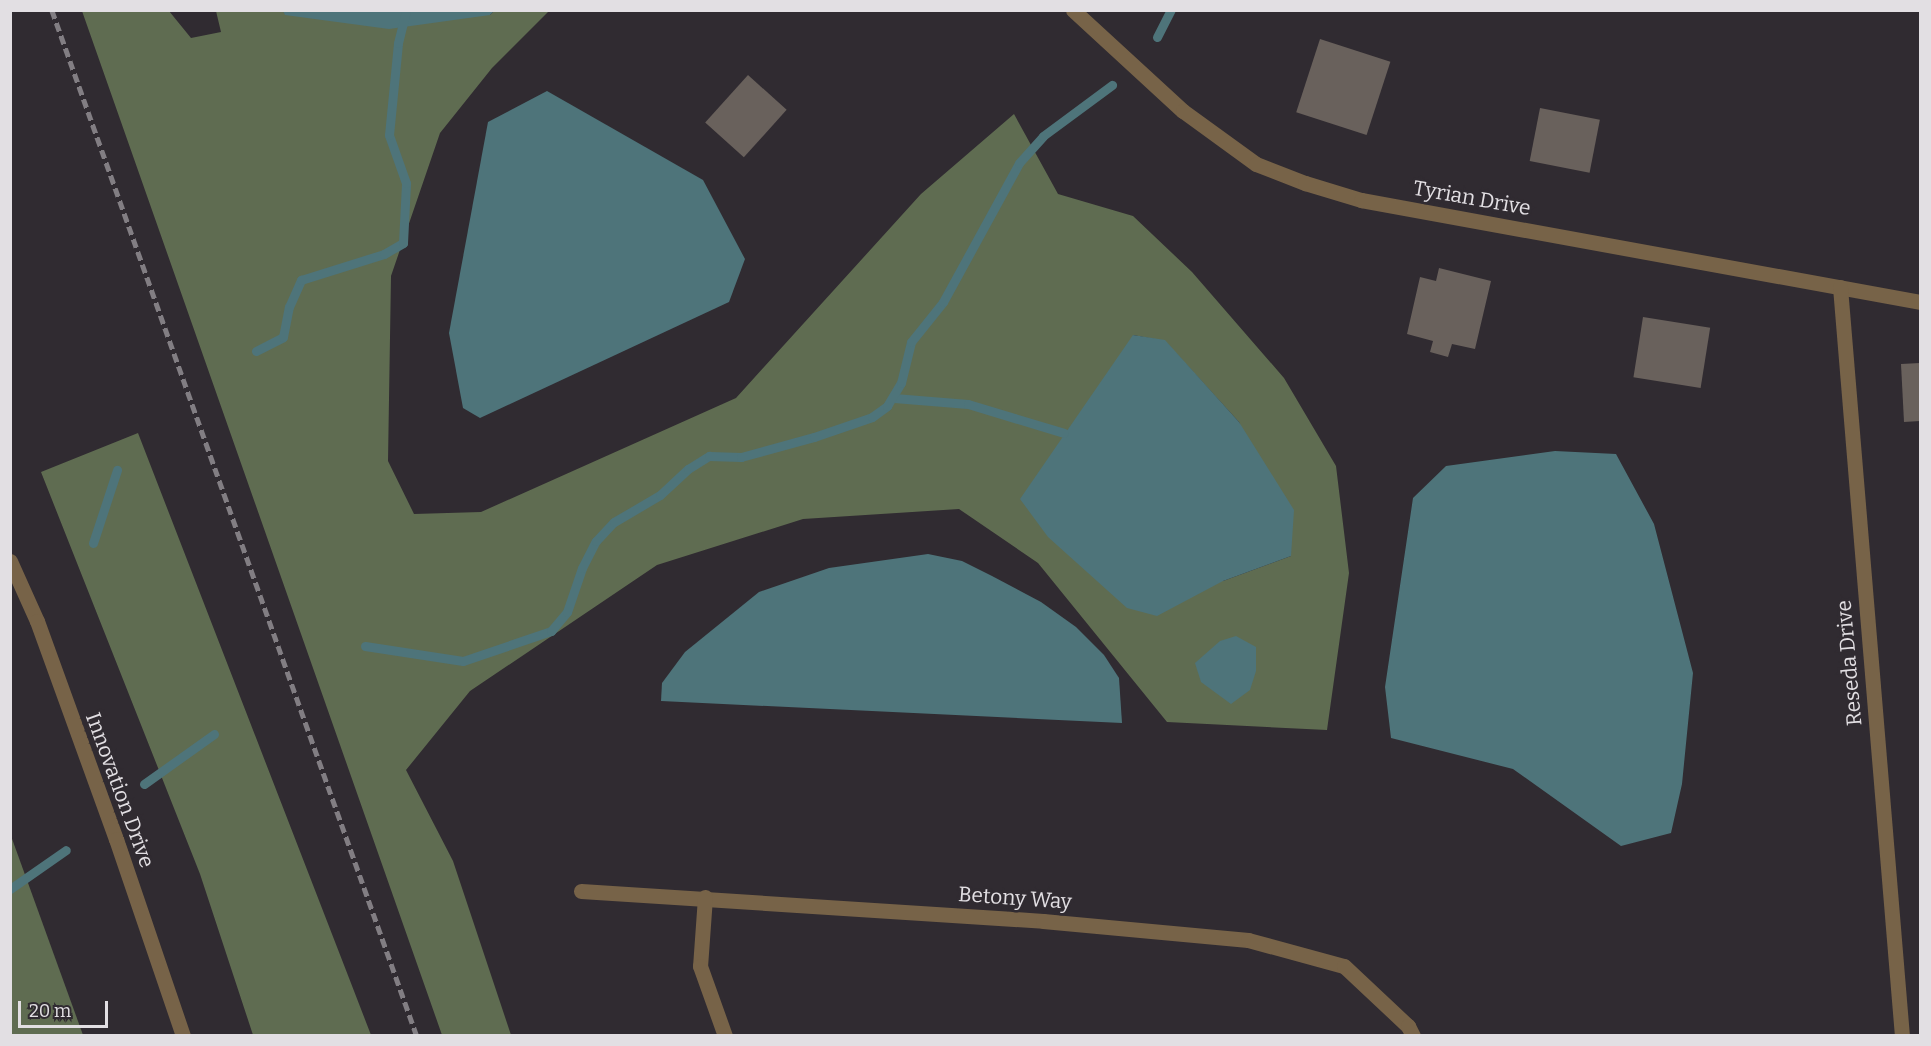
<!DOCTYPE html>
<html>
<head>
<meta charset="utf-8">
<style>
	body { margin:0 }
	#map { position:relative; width:1931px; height:1046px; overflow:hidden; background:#302b31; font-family:Bitter,serif }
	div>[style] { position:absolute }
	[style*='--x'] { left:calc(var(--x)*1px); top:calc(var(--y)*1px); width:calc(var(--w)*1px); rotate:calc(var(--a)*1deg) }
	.forest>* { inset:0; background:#5f6c51 }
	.water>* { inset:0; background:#4e747a }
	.stream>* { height:9px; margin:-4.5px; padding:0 4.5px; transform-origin:4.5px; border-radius:4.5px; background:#4e747a }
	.building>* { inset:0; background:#69615c; transform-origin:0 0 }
	.minor>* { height:15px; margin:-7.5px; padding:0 7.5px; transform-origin:7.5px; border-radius:7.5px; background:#776348 }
	.rail>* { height:4.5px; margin-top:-2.25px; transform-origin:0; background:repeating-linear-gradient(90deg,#827e83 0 9px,transparent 0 13.5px) }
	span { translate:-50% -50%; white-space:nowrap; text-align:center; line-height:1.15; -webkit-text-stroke:5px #302b31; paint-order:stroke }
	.street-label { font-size:21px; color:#e2dfe3 }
	.frame { position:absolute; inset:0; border:12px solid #e2dfe3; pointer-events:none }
	.scale { position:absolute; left:18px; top:1001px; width:90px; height:27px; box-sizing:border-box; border:3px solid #e2dfe3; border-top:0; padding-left:8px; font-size:18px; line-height:21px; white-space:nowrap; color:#e2dfe3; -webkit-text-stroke:4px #302b31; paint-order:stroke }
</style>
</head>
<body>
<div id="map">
	<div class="forest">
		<i style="clip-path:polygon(evenodd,82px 11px,169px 11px,191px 38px,221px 32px,216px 11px,283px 11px,286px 15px,490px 15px,494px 11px,549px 11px,492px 68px,440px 133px,391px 276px,388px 461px,414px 514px,481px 512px,736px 398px,921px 194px,1014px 114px,1058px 194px,1133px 216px,1192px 272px,1284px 378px,1336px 466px,1349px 573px,1327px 730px,1167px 722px,1038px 563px,959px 509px,803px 519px,657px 565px,470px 691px,406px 770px,453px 861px,511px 1035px,442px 1035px,82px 11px,1133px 335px,1165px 341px,1239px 422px,1291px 556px,1223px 581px,1133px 335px)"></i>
		<i style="clip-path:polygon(138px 433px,349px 978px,371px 1035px,253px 1035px,200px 874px,41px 472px)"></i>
		<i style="clip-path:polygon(10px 836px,11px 836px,83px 1035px,11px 1035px)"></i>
	</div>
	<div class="water">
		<i style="clip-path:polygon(283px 11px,494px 11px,490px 15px,389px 29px,285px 15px)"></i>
		<i style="clip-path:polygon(547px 91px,703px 180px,745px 259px,729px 302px,480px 418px,463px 408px,449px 333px,488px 122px)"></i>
		<i style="clip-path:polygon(1133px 335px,1165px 340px,1239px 422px,1294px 510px,1291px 556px,1223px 581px,1157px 616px,1127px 608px,1048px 537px,1020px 499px)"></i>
		<i style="clip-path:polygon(1555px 451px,1616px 454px,1654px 524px,1693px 673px,1682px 784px,1671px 833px,1621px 846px,1513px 769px,1391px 738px,1385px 687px,1413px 498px,1446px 466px)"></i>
		<i style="clip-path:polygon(928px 554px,962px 561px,992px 576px,1041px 602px,1076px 627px,1104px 655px,1119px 678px,1122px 723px,661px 701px,662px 683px,685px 652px,759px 592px,829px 568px)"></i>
		<i style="clip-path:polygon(1236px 636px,1256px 647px,1256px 671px,1250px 690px,1231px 704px,1201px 682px,1195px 663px,1220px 641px)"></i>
	</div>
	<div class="stream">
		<i style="--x:1157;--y:37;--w:30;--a:-63"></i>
		<i style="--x:256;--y:351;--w:30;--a:-27"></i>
		<i style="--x:283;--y:337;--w:31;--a:-79"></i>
		<i style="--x:289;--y:307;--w:30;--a:-66"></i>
		<i style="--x:301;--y:280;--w:87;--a:-17.4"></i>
		<i style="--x:384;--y:254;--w:22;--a:-30"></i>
		<i style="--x:403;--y:243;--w:60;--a:-87.1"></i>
		<i style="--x:406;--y:183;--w:51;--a:-109.5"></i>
		<i style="--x:389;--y:135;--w:92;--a:-84.4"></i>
		<i style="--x:398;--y:43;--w:34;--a:-76"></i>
		<i style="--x:894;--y:398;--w:74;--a:4.6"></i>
		<i style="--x:968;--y:404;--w:100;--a:16.8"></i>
		<i style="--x:93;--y:543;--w:77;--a:-71.8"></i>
		<i style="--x:365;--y:646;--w:99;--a:8.7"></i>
		<i style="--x:463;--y:661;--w:93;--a:-18.8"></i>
		<i style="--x:551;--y:631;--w:25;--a:-50"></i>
		<i style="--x:567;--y:612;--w:46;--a:-71.2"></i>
		<i style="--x:582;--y:568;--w:30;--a:-63"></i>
		<i style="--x:596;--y:541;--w:26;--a:-47"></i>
		<i style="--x:614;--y:522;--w:53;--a:-30.4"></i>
		<i style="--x:660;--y:495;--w:38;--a:-43"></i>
		<i style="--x:688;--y:469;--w:25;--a:-32"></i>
		<i style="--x:709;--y:456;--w:32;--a:2"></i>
		<i style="--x:741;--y:457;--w:76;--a:-15.3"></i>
		<i style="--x:814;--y:437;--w:61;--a:-19"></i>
		<i style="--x:872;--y:417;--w:19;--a:-36"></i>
		<i style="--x:887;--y:406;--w:27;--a:-59"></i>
		<i style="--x:901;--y:383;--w:42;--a:-76.3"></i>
		<i style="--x:911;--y:342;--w:51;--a:-51.3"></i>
		<i style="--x:943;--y:302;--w:158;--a:-61.3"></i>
		<i style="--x:1019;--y:163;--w:36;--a:-48"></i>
		<i style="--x:1043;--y:136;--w:86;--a:-36.5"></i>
		<i style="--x:144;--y:784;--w:86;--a:-35.5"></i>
		<i style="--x:10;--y:889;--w:68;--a:-34.9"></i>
	</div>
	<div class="building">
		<i style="left:1320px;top:39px;width:74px;height:77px;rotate:18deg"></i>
		<i style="left:748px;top:75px;width:52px;height:64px;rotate:42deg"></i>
		<i style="left:1540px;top:108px;width:61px;height:54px;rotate:11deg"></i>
		<i style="clip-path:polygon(1439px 268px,1491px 281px,1475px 349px,1452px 344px,1448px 357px,1430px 352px,1433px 341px,1407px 334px,1420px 277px,1436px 281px)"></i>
		<i style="left:1643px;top:317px;width:68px;height:61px;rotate:9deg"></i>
		<i style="clip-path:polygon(1920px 363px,1920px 421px,1904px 422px,1901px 364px)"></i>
	</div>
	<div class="minor">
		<i style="--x:1073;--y:10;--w:149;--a:42.6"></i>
		<i style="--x:1183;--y:111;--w:90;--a:36"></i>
		<i style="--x:1256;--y:164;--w:53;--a:21.2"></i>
		<i style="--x:1305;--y:183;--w:59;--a:16.9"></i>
		<i style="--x:1361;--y:200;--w:568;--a:10.34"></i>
		<i style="--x:1840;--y:287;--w:752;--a:85.27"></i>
		<i style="--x:10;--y:561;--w:66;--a:65.8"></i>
		<i style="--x:37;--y:621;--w:232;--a:70.1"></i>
		<i style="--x:116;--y:839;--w:208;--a:71.2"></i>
		<i style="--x:581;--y:891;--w:463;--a:3.7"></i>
		<i style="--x:1043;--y:921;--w:206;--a:5.3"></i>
		<i style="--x:1248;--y:940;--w:99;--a:15.2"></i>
		<i style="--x:1344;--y:966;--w:88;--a:43.2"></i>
		<i style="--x:1408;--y:1026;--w:11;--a:63"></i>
		<i style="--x:705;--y:897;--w:69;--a:94.1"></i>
		<i style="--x:700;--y:966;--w:74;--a:70.3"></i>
	</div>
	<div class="rail">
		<i style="--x:52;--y:10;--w:1089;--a:70.42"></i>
	</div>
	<div class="street-label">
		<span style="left:1472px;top:198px;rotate:10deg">Tyrian Drive</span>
		<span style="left:1849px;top:663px;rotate:-95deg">Reseda Drive</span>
		<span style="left:120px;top:790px;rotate:70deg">Innovation Drive</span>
		<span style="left:1015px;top:898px;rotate:4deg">Betony Way</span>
	</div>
	<div class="frame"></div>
	<div class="scale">20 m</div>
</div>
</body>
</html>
